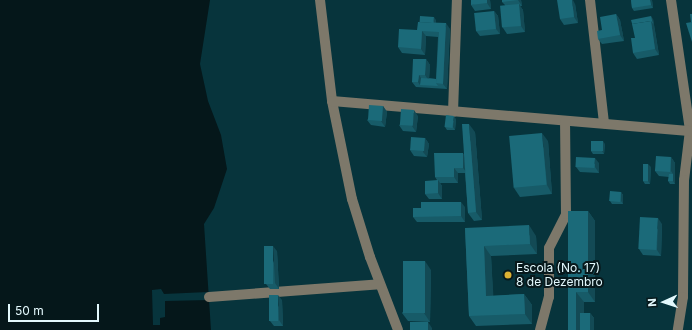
<!DOCTYPE html>
<html>
<head>
<meta charset="utf-8">
<style>
	body { margin:0 }
	#map { position:relative; width:692px; height:330px; overflow:hidden; background:#07343c; font-family:Inter,sans-serif }
	div>[style] { position:absolute }
	[style*='--x'] { left:calc(var(--x)*1px); top:calc(var(--y)*1px); width:calc(var(--w)*1px); rotate:calc(var(--a)*1deg) }
	.water>* { inset:0; background:#05171a }
	.pier>* { inset:0; background:#07343c }
	.minor>* { height:10px; margin:-5px; padding:0 5px; transform-origin:5px; border-radius:5px; background:#7d786a }
	.wall>* { inset:0; background:#175b68 }
	.shaded-wall>* { inset:0; background:#134a55 }
	.building>* { inset:0; background:#1b6a79; transform-origin:0 0 }
	.dots>* { width:11px; height:11px; translate:-50% -50%; box-sizing:border-box; border:2px solid #08191c; border-radius:50% }
	span { translate:-50% -50%; white-space:nowrap; text-align:center; line-height:1.15; -webkit-text-stroke:4px #08191c; paint-order:stroke }
	.poi-label { font-size:12px; color:#e3f9fd }
	.left { translate:0 -50%; text-align:left }
	.north { position:absolute; left:644px; top:282px; width:40px; height:40px; -webkit-text-stroke:3px #08191c; paint-order:stroke; rotate:267deg; font-size:11px; font-weight:700; line-height:16px; text-align:center; color:#e3f9fd }
	.north::after { content:''; display:block; margin:auto; width:14px; height:18px; background:#e3f9fd; clip-path:polygon(50% 0,100% 100%,50% 72%,0 100%) }
	.scale { position:absolute; left:8px; top:304px; width:91px; height:18px; box-sizing:border-box; border:2px solid #e3f9fd; border-top:0; padding-left:5px; font-size:12px; line-height:14px; white-space:nowrap; color:#e3f9fd; -webkit-text-stroke:3px #08191c; paint-order:stroke }
</style>
</head>
<body>
<div id="map">
	<div class="water">
		<i style="clip-path:polygon(0 0,210px 0,200px 64px,208px 101px,221px 135px,227px 169px,214px 208px,204px 224px,211px 330px,0 330px)"></i>
	</div>
	<div class="pier">
		<i style="clip-path:polygon(161px 289px,164px 294px,208px 292px,209px 300px,165px 301px,165px 317px,160px 318px,160px 325px,153px 325px,152px 290px)"></i>
	</div>
	<div class="minor">
		<i style="--x:320;--y:0;--w:102;--a:83.2"></i>
		<i style="--x:332;--y:101;--w:100;--a:78.5"></i>
		<i style="--x:352;--y:199;--w:61;--a:72.8"></i>
		<i style="--x:370;--y:257;--w:78;--a:69"></i>
		<i style="--x:590;--y:0;--w:124;--a:83.5"></i>
		<i style="--x:671;--y:0;--w:131;--a:81.7"></i>
		<i style="--x:690;--y:130;--w:50;--a:96.8"></i>
		<i style="--x:684;--y:180;--w:117;--a:90.5"></i>
		<i style="--x:683;--y:297;--w:33;--a:99"></i>
		<i style="--x:332;--y:101;--w:361;--a:4.8"></i>
		<i style="--x:453;--y:112;--w:112;--a:-88"></i>
		<i style="--x:209;--y:297;--w:171;--a:-4.3"></i>
		<i style="--x:540;--y:330;--w:34;--a:-75"></i>
		<i style="--x:549;--y:297;--w:49;--a:-90"></i>
		<i style="--x:549;--y:248;--w:38;--a:-63"></i>
		<i style="--x:566;--y:214;--w:93;--a:-90.6"></i>
	</div>
	<div class="wall">
		<i style="clip-path:polygon(490px 0,491px 9px,475px 11px,471px 5px)"></i>
		<i style="clip-path:polygon(502px 0,521px 0,522px 6px,520px 6px,523px 10px,525px 32px,507px 34px,503px 28px,505px 5px,502px 2px)"></i>
		<i style="clip-path:polygon(631px 0,652px 0,653px 8px,634px 11px,632px 8px)"></i>
		<i style="clip-path:polygon(575px 4px,578px 23px,564px 25px,560px 19px)"></i>
		<i style="clip-path:polygon(494px 11px,498px 16px,500px 34px,480px 36px,476px 31px)"></i>
		<i style="clip-path:polygon(616px 14px,620px 20px,624px 41px,602px 44px,598px 39px,602px 30px)"></i>
		<i style="clip-path:polygon(653px 19px,659px 55px,637px 59px,633px 53px,635px 38px)"></i>
		<i style="clip-path:polygon(436px 20px,436px 23px,450px 29px,447px 89px,416px 87px,412px 82px,426px 59px,430px 65px,429px 78px,436px 79px,438px 37px,426px 36px,425px 55px,402px 53px,398px 47px,417px 30px)"></i>
		<i style="clip-path:polygon(383px 106px,387px 112px,385px 127px,371px 125px,367px 120px)"></i>
		<i style="clip-path:polygon(418px 116px,416px 132px,403px 131px,399px 125px)"></i>
		<i style="clip-path:polygon(456px 119px,455px 130px,447px 130px,445px 127px)"></i>
		<i style="clip-path:polygon(475px 132px,482px 220px,474px 221px,468px 213px,465px 173px,458px 173px,458px 183px,440px 183px,442px 186px,442px 199px,429px 199px,425px 194px,437px 180px,435px 177px,464px 154px)"></i>
		<i style="clip-path:polygon(425px 138px,429px 144px,427px 157px,414px 156px,410px 150px)"></i>
		<i style="clip-path:polygon(548px 141px,552px 194px,520px 197px,514px 188px)"></i>
		<i style="clip-path:polygon(605px 144px,604px 154px,593px 154px,591px 151px)"></i>
		<i style="clip-path:polygon(671px 157px,675px 163px,675px 184px,670px 184px,668px 181px,669px 177px,659px 176px,655px 171px)"></i>
		<i style="clip-path:polygon(599px 163px,599px 173px,580px 172px,576px 167px)"></i>
		<i style="clip-path:polygon(651px 167px,650px 184px,645px 184px,643px 181px)"></i>
		<i style="clip-path:polygon(621px 192px,623px 195px,623px 204px,612px 204px,610px 201px)"></i>
		<i style="clip-path:polygon(465px 207px,465px 222px,417px 222px,413px 217px,421px 208px)"></i>
		<i style="clip-path:polygon(588px 211px,595px 221px,595px 302px,584px 302px,584px 313px,590px 313px,594px 318px,594px 330px,568px 330px)"></i>
		<i style="clip-path:polygon(662px 224px,661px 256px,643px 255px,639px 249px)"></i>
		<i style="clip-path:polygon(465px 228px,536px 236px,537px 254px,491px 256px,493px 296px,524px 294px,532px 305px,532px 324px,476px 326px,469px 316px)"></i>
		<i style="clip-path:polygon(277px 251px,279px 289px,270px 289px,266px 284px)"></i>
		<i style="clip-path:polygon(431px 270px,430px 322px,408px 321px,402px 313px)"></i>
		<i style="clip-path:polygon(282px 300px,283px 326px,274px 326px,270px 321px)"></i>
	</div>
	<div class="shaded-wall">
		<i style="clip-path:polygon(487px 0,490px 0,491px 9px,487px 3px)"></i>
		<i style="clip-path:polygon(518px 0,521px 0,522px 6px)"></i>
		<i style="clip-path:polygon(572px 0,573px 0,575px 4px,578px 23px,574px 17px)"></i>
		<i style="clip-path:polygon(650px 0,652px 0,653px 8px,651px 5px)"></i>
		<i style="clip-path:polygon(519px 4px,523px 10px,525px 32px,521px 26px)"></i>
		<i style="clip-path:polygon(494px 11px,498px 16px,500px 34px,496px 29px)"></i>
		<i style="clip-path:polygon(616px 14px,620px 20px,624px 41px,620px 35px)"></i>
		<i style="clip-path:polygon(651px 16px,653px 19px,659px 55px,655px 49px,651px 21px)"></i>
		<i style="clip-path:polygon(434px 17px,436px 20px,436px 28px,433px 25px)"></i>
		<i style="clip-path:polygon(446px 23px,450px 29px,447px 89px,443px 84px)"></i>
		<i style="clip-path:polygon(422px 31px,426px 36px,425px 55px,421px 49px)"></i>
		<i style="clip-path:polygon(426px 59px,430px 65px,429px 81px,425px 75px)"></i>
		<i style="clip-path:polygon(419px 75px,423px 81px,420px 85px,418px 82px)"></i>
		<i style="clip-path:polygon(383px 106px,387px 112px,385px 127px,381px 121px)"></i>
		<i style="clip-path:polygon(414px 110px,418px 116px,416px 132px,412px 126px)"></i>
		<i style="clip-path:polygon(454px 116px,456px 119px,455px 130px,453px 127px)"></i>
		<i style="clip-path:polygon(469px 124px,475px 132px,482px 220px,476px 212px)"></i>
		<i style="clip-path:polygon(542px 133px,548px 141px,552px 194px,547px 185px)"></i>
		<i style="clip-path:polygon(425px 138px,429px 144px,427px 157px,423px 152px)"></i>
		<i style="clip-path:polygon(603px 141px,605px 144px,604px 154px,602px 151px)"></i>
		<i style="clip-path:polygon(463px 153px,467px 159px,467px 173px,463px 168px)"></i>
		<i style="clip-path:polygon(671px 157px,675px 163px,675px 184px,673px 181px,673px 174px,671px 171px)"></i>
		<i style="clip-path:polygon(595px 158px,599px 163px,599px 173px,595px 167px)"></i>
		<i style="clip-path:polygon(648px 164px,651px 167px,650px 184px,648px 181px)"></i>
		<i style="clip-path:polygon(454px 168px,458px 173px,458px 183px,454px 177px)"></i>
		<i style="clip-path:polygon(438px 180px,442px 186px,442px 199px,438px 193px)"></i>
		<i style="clip-path:polygon(621px 192px,623px 195px,623px 204px,621px 201px)"></i>
		<i style="clip-path:polygon(461px 202px,465px 207px,465px 222px,461px 216px)"></i>
		<i style="clip-path:polygon(588px 211px,595px 221px,595px 302px,588px 292px)"></i>
		<i style="clip-path:polygon(658px 218px,662px 224px,661px 256px,657px 250px)"></i>
		<i style="clip-path:polygon(529px 225px,536px 236px,537px 254px,530px 244px)"></i>
		<i style="clip-path:polygon(273px 246px,277px 251px,279px 289px,275px 283px)"></i>
		<i style="clip-path:polygon(484px 246px,491px 256px,494px 306px,486px 296px)"></i>
		<i style="clip-path:polygon(425px 261px,431px 270px,430px 322px,424px 313px)"></i>
		<i style="clip-path:polygon(576px 292px,584px 302px,584px 330px,576px 330px)"></i>
		<i style="clip-path:polygon(524px 294px,532px 305px,532px 324px,525px 314px)"></i>
		<i style="clip-path:polygon(278px 295px,282px 300px,283px 326px,279px 320px)"></i>
		<i style="clip-path:polygon(590px 313px,594px 318px,594px 330px,590px 330px)"></i>
		<i style="clip-path:polygon(428px 322px,432px 328px,432px 330px,428px 330px)"></i>
	</div>
	<div class="building">
		<i style="clip-path:polygon(471px 0,487px 0,487px 3px,471px 5px)"></i>
		<i style="clip-path:polygon(502px 0,518px 0,502px 2px)"></i>
		<i style="clip-path:polygon(557px 0,572px 0,574px 17px,560px 19px)"></i>
		<i style="clip-path:polygon(631px 0,650px 0,651px 5px,632px 8px)"></i>
		<i style="left:519px;top:4px;width:22px;height:19px;rotate:85deg"></i>
		<i style="left:494px;top:11px;width:18px;height:20px;rotate:84deg"></i>
		<i style="clip-path:polygon(616px 14px,620px 35px,598px 39px,597px 31px,602px 30px,600px 17px)"></i>
		<i style="clip-path:polygon(690px 14px,692px 14px,692px 22px,691px 22px)"></i>
		<i style="left:420px;top:16px;width:14px;height:6px;rotate:4deg"></i>
		<i style="clip-path:polygon(651px 16px,653px 24px,651px 21px,632px 24px,633px 27px,631px 20px)"></i>
		<i style="clip-path:polygon(651px 21px,655px 49px,633px 53px,631px 38px,635px 38px,632px 24px)"></i>
		<i style="clip-path:polygon(418px 22px,446px 23px,443px 84px,436px 83px,439px 32px,422px 31px,421px 49px,398px 47px,399px 29px,417px 30px)"></i>
		<i style="clip-path:polygon(692px 22px,692px 42px,686px 23px)"></i>
		<i style="clip-path:polygon(413px 59px,426px 59px,425px 75px,419px 75px,418px 82px,412px 82px)"></i>
		<i style="clip-path:polygon(421px 78px,436px 79px,436px 83px,438px 86px,420px 85px)"></i>
		<i style="left:369px;top:105px;width:14px;height:15px;rotate:4deg"></i>
		<i style="left:401px;top:109px;width:13px;height:16px;rotate:4deg"></i>
		<i style="left:446px;top:115px;width:8px;height:12px;rotate:7deg"></i>
		<i style="clip-path:polygon(462px 124px,469px 124px,476px 212px,468px 213px)"></i>
		<i style="left:542px;top:133px;width:52px;height:33px;rotate:85deg"></i>
		<i style="left:411px;top:137px;width:14px;height:13px;rotate:4deg"></i>
		<i style="left:591px;top:141px;width:12px;height:10px"></i>
		<i style="clip-path:polygon(434px 153px,463px 153px,463px 168px,454px 168px,454px 177px,435px 177px)"></i>
		<i style="left:656px;top:156px;width:15px;height:15px;rotate:4deg"></i>
		<i style="left:576px;top:157px;width:19px;height:10px;rotate:3deg"></i>
		<i style="left:643px;top:164px;width:5px;height:17px"></i>
		<i style="clip-path:polygon(669px 174px,673px 174px,673px 181px,668px 181px)"></i>
		<i style="clip-path:polygon(438px 180px,438px 193px,425px 194px,425px 181px)"></i>
		<i style="left:610px;top:191px;width:11px;height:10px;rotate:5deg"></i>
		<i style="clip-path:polygon(421px 202px,461px 202px,461px 216px,413px 217px,413px 208px,421px 208px)"></i>
		<i style="clip-path:polygon(568px 211px,588px 211px,588px 292px,576px 292px,576px 330px,568px 330px)"></i>
		<i style="left:640px;top:217px;width:18px;height:32px;rotate:3deg"></i>
		<i style="clip-path:polygon(529px 225px,530px 244px,484px 246px,486px 296px,524px 294px,525px 314px,469px 316px,465px 228px)"></i>
		<i style="left:264px;top:246px;width:9px;height:38px"></i>
		<i style="left:403px;top:261px;width:22px;height:52px"></i>
		<i style="left:269px;top:295px;width:9px;height:26px"></i>
		<i style="left:580px;top:313px;width:10px;height:17px"></i>
		<i style="left:410px;top:322px;width:18px;height:8px"></i>
	</div>
	<div class="dots">
		<i style="left:508px;top:275px;background:#dcb233"></i>
	</div>
	<div class="poi-label">
		<span class="left" style="left:516px;top:275px">Escola (No. 17)<br>8 de Dezembro</span>
	</div>
	<div class="north">N</div>
	<div class="scale">50 m</div>
</div>
</body>
</html>
